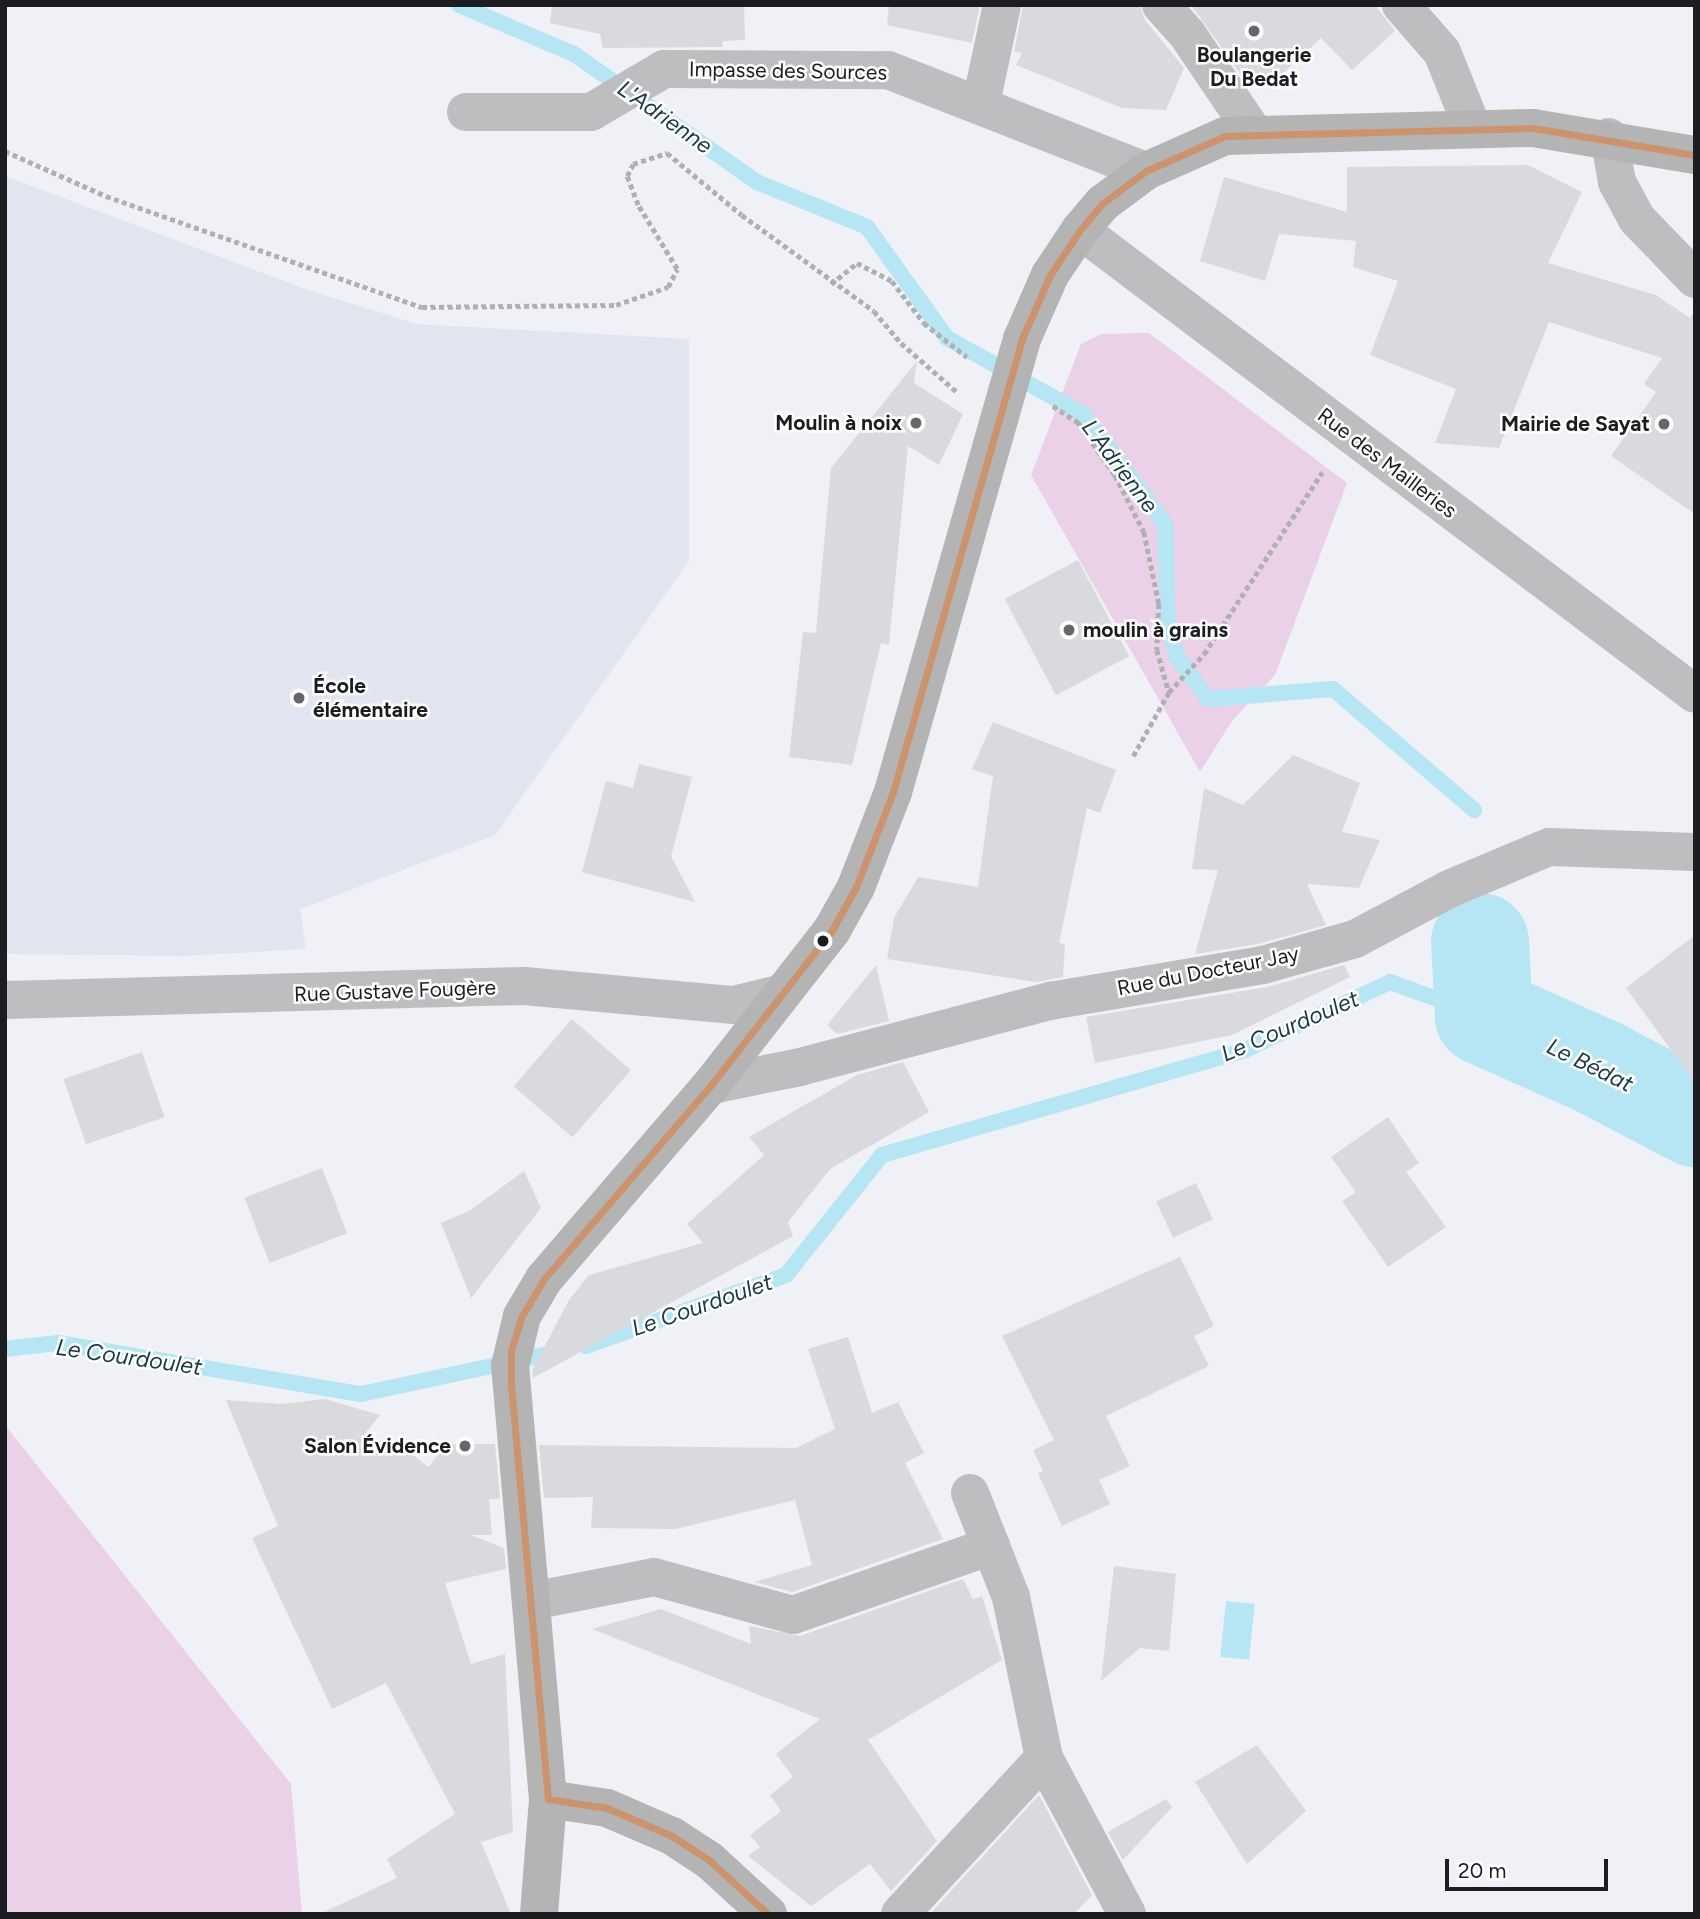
<!DOCTYPE html>
<html>
<head>
<meta charset="utf-8">
<style>
	body { margin:0 }
	#map { position:relative; width:1700px; height:1919px; overflow:hidden; background:#f0f1f6; font-family:Figtree,sans-serif }
	div>[style] { position:absolute }
	[style*='--x'] { left:calc(var(--x)*1px); top:calc(var(--y)*1px); width:calc(var(--w)*1px); rotate:calc(var(--a)*1deg) }
	.built>* { inset:0; background:#e1e5ef }
	.green>* { inset:0; background:#ead1e8 }
	.water>* { inset:0; background:#b6e6f3; transform-origin:0 0 }
	.stream>* { height:16px; margin:-8px; padding:0 8px; transform-origin:8px; border-radius:8px; background:#b6e6f3 }
	.river>* { height:98px; margin:-49px; padding:0 49px; transform-origin:49px; border-radius:49px; background:#b6e6f3 }
	.building>* { inset:0; background:#d8dadd; transform-origin:0 0 }
	.path>* { height:4.5px; margin-top:-2.25px; transform-origin:0; background:repeating-linear-gradient(90deg,#afb0b1 0 5px,transparent 0 8.5px) }
	.street>* { height:38px; margin:-19px; padding:0 19px; transform-origin:19px; border-radius:19px; background:#bebdc0 }
	.secondary>* { height:38px; margin:-19px; padding:0 19px; transform-origin:19px; border-radius:19px; background:#b4b4b5 }
	.bus-1>* { height:7px; margin:-3.5px; padding:0 3.5px; transform-origin:3.5px; border-radius:3.5px; background:#cb936e }
	.dots>* { width:19px; height:19px; translate:-50% -50%; box-sizing:border-box; border:4px solid #fff; border-radius:50% }
	span { translate:-50% -50%; white-space:nowrap; text-align:center; line-height:1.15; -webkit-text-stroke:5px #fff; paint-order:stroke }
	.poi-label { font-size:21px; color:#1c1d20; font-weight:700 }
	.right { translate:-100% -50%; text-align:right }
	.left { translate:0 -50%; text-align:left }
	.street-label { font-size:21px; color:#1c1d20 }
	.water-label { font-size:23px; color:#193a42; font-style:italic }
	.frame { position:absolute; inset:0; border:7px solid #1c1d20; pointer-events:none }
	.scale { position:absolute; left:1445px; top:1859px; width:163px; height:32px; box-sizing:border-box; border:4px solid #1c1d20; border-top:0; padding-left:9px; font-size:21px; line-height:24px; white-space:nowrap; color:#1c1d20; -webkit-text-stroke:5px #fff; paint-order:stroke }
</style>
</head>
<body>
<div id="map">
	<div class="built">
		<i style="clip-path:polygon(5px 176px,308px 290px,417px 324px,689px 339px,689px 561px,495px 835px,300px 909px,306px 949px,185px 956px,5px 954px)"></i>
	</div>
	<div class="green">
		<i style="clip-path:polygon(1149px 333px,1347px 483px,1275px 675px,1232px 721px,1200px 772px,1031px 475px,1081px 344px,1101px 334px)"></i>
		<i style="clip-path:polygon(5px 1425px,291px 1784px,302px 1914px,5px 1914px)"></i>
	</div>
	<div class="water">
		<i style="left:1226px;top:1601px;width:29px;height:56px;rotate:6deg"></i>
	</div>
	<div class="stream">
		<i style="--x:459;--y:5;--w:125;--a:23.1"></i>
		<i style="--x:574;--y:54;--w:223;--a:35"></i>
		<i style="--x:757;--y:182;--w:119;--a:22.2"></i>
		<i style="--x:867;--y:227;--w:137;--a:54.2"></i>
		<i style="--x:947;--y:338;--w:156;--a:29.2"></i>
		<i style="--x:1083;--y:414;--w:137;--a:53.3"></i>
		<i style="--x:1165;--y:524;--w:101;--a:88.3"></i>
		<i style="--x:1168;--y:625;--w:31;--a:75"></i>
		<i style="--x:1176;--y:655;--w:54;--a:54"></i>
		<i style="--x:1208;--y:699;--w:125;--a:-4.6"></i>
		<i style="--x:1333;--y:689;--w:186;--a:40.6"></i>
		<i style="--x:586;--y:1346;--w:212;--a:-19.5"></i>
		<i style="--x:786;--y:1275;--w:154;--a:-51.3"></i>
		<i style="--x:882;--y:1155;--w:378;--a:-16.1"></i>
		<i style="--x:1245;--y:1050;--w:160;--a:-25.1"></i>
		<i style="--x:1390;--y:982;--w:100;--a:19.9"></i>
		<i style="--x:5;--y:1349;--w:53;--a:-6.5"></i>
		<i style="--x:58;--y:1343;--w:307;--a:9.6"></i>
		<i style="--x:361;--y:1394;--w:205;--a:-12.1"></i>
	</div>
	<div class="river">
		<i style="--x:1480;--y:942;--w:74;--a:86.9"></i>
		<i style="--x:1484;--y:1016;--w:125;--a:24.1"></i>
		<i style="--x:1598;--y:1067;--w:110;--a:27.7"></i>
	</div>
	<div class="building">
		<i style="clip-path:polygon(552px 5px,744px 5px,745px 40px,723px 41px,722px 47px,603px 48px,600px 34px,550px 23px)"></i>
		<i style="clip-path:polygon(889px 5px,980px 5px,972px 43px,887px 25px)"></i>
		<i style="clip-path:polygon(1023px 5px,1140px 5px,1145px 20px,1184px 68px,1166px 110px,1122px 108px,1016px 65px,1022px 53px,1014px 52px)"></i>
		<i style="clip-path:polygon(1191px 5px,1375px 5px,1395px 31px,1352px 70px,1321px 38px,1278px 78px,1258px 81px,1244px 79px)"></i>
		<i style="clip-path:polygon(1528px 165px,1582px 192px,1548px 263px,1656px 295px,1690px 318px,1695px 310px,1695px 514px,1611px 456px,1656px 392px,1644px 384px,1662px 358px,1549px 322px,1499px 448px,1435px 443px,1456px 389px,1370px 355px,1398px 281px,1353px 267px,1356px 241px,1279px 234px,1265px 281px,1200px 261px,1224px 177px,1347px 212px,1347px 167px)"></i>
		<i style="clip-path:polygon(917px 361px,914px 383px,963px 414px,939px 465px,908px 446px,889px 645px,881px 643px,852px 765px,789px 757px,803px 632px,816px 633px,831px 468px)"></i>
		<i style="left:1078px;top:560px;width:109px;height:83px;rotate:62deg"></i>
		<i style="clip-path:polygon(993px 722px,1116px 770px,1100px 813px,1087px 808px,1059px 943px,1065px 944px,1063px 977px,1036px 982px,887px 959px,894px 918px,918px 877px,978px 887px,993px 776px,972px 769px)"></i>
		<i style="clip-path:polygon(1293px 755px,1360px 783px,1342px 832px,1380px 840px,1359px 888px,1307px 884px,1326px 925px,1258px 944px,1195px 954px,1218px 870px,1192px 869px,1204px 788px,1243px 805px)"></i>
		<i style="clip-path:polygon(639px 764px,692px 777px,671px 856px,695px 902px,582px 872px,606px 781px,633px 788px)"></i>
		<i style="clip-path:polygon(1695px 935px,1695px 1083px,1626px 988px)"></i>
		<i style="clip-path:polygon(876px 965px,889px 1021px,837px 1034px,827px 1025px)"></i>
		<i style="clip-path:polygon(1344px 965px,1350px 977px,1232px 1035px,1095px 1063px,1086px 1017px,1267px 987px)"></i>
		<i style="left:572px;top:1019px;width:78px;height:89px;rotate:41deg"></i>
		<i style="left:142px;top:1052px;width:69px;height:83px;rotate:71deg"></i>
		<i style="clip-path:polygon(903px 1062px,929px 1112px,830px 1169px,788px 1222px,793px 1236px,533px 1378px,532px 1370px,569px 1300px,589px 1275px,703px 1243px,687px 1224px,764px 1155px,749px 1137px,857px 1075px)"></i>
		<i style="clip-path:polygon(1388px 1117px,1419px 1163px,1406px 1172px,1446px 1227px,1388px 1267px,1342px 1201px,1356px 1192px,1331px 1157px)"></i>
		<i style="left:322px;top:1168px;width:70px;height:83px;rotate:69deg"></i>
		<i style="clip-path:polygon(524px 1171px,541px 1208px,471px 1298px,441px 1223px,469px 1211px)"></i>
		<i style="left:1196px;top:1183px;width:40px;height:44px;rotate:65deg"></i>
		<i style="clip-path:polygon(1180px 1257px,1214px 1326px,1194px 1336px,1209px 1366px,1106px 1416px,1130px 1466px,1099px 1480px,1110px 1504px,1062px 1526px,1038px 1473px,1043px 1471px,1033px 1450px,1054px 1440px,1002px 1336px)"></i>
		<i style="clip-path:polygon(848px 1337px,872px 1413px,898px 1402px,924px 1453px,905px 1463px,943px 1539px,792px 1592px,754px 1582px,812px 1565px,795px 1500px,676px 1529px,591px 1528px,593px 1497px,544px 1498px,539px 1445px,796px 1448px,835px 1429px,808px 1349px)"></i>
		<i style="clip-path:polygon(325px 1399px,380px 1415px,366px 1432px,363px 1448px,396px 1441px,428px 1467px,447px 1444px,495px 1444px,500px 1499px,489px 1499px,492px 1535px,471px 1535px,504px 1548px,506px 1569px,445px 1583px,471px 1664px,505px 1654px,513px 1832px,481px 1842px,511px 1914px,320px 1914px,397px 1878px,387px 1859px,455px 1814px,386px 1683px,332px 1709px,252px 1538px,278px 1526px,226px 1400px,281px 1404px)"></i>
		<i style="clip-path:polygon(1114px 1566px,1176px 1574px,1169px 1651px,1140px 1648px,1101px 1681px)"></i>
		<i style="clip-path:polygon(963px 1579px,973px 1599px,982px 1596px,1002px 1660px,868px 1740px,937px 1841px,891px 1891px,870px 1864px,811px 1906px,748px 1856px,760px 1847px,750px 1835px,781px 1811px,770px 1795px,793px 1777px,776px 1754px,820px 1719px,592px 1629px,661px 1609px,751px 1644px,749px 1626px,800px 1636px)"></i>
		<i style="clip-path:polygon(1257px 1745px,1306px 1811px,1247px 1864px,1195px 1782px)"></i>
		<i style="clip-path:polygon(1039px 1795px,1092px 1895px,1074px 1914px,930px 1914px)"></i>
		<i style="clip-path:polygon(1166px 1799px,1172px 1807px,1123px 1860px,1108px 1832px)"></i>
	</div>
	<div class="path">
		<i style="--x:5;--y:151;--w:111;--a:24"></i>
		<i style="--x:106;--y:196;--w:335;--a:19.4"></i>
		<i style="--x:422;--y:307;--w:194;--a:-0.6"></i>
		<i style="--x:616;--y:305;--w:55;--a:-19.1"></i>
		<i style="--x:668;--y:287;--w:20;--a:-63"></i>
		<i style="--x:677;--y:269;--w:75;--a:-121.4"></i>
		<i style="--x:638;--y:205;--w:31;--a:-111"></i>
		<i style="--x:627;--y:176;--w:13;--a:-63"></i>
		<i style="--x:633;--y:164;--w:36;--a:-18"></i>
		<i style="--x:667;--y:153;--w:97;--a:39.6"></i>
		<i style="--x:742;--y:215;--w:163;--a:36"></i>
		<i style="--x:874;--y:311;--w:42;--a:49.8"></i>
		<i style="--x:901;--y:343;--w:74;--a:41.2"></i>
		<i style="--x:831;--y:284;--w:33;--a:-39"></i>
		<i style="--x:857;--y:263;--w:39;--a:27"></i>
		<i style="--x:892;--y:281;--w:53;--a:52.7"></i>
		<i style="--x:924;--y:323;--w:55;--a:38.3"></i>
		<i style="--x:1053;--y:406;--w:30;--a:33"></i>
		<i style="--x:1078;--y:422;--w:65;--a:55.1"></i>
		<i style="--x:1115;--y:475;--w:64;--a:63"></i>
		<i style="--x:1144;--y:532;--w:74;--a:78.2"></i>
		<i style="--x:1159;--y:604;--w:46;--a:92.5"></i>
		<i style="--x:1157;--y:650;--w:44;--a:74.1"></i>
		<i style="--x:1133;--y:756;--w:73;--a:-60.6"></i>
		<i style="--x:1169;--y:692;--w:52;--a:-47.4"></i>
		<i style="--x:1204;--y:654;--w:217;--a:-57"></i>
	</div>
	<div class="street">
		<i style="--x:1161;--y:5;--w:39;--a:48"></i>
		<i style="--x:1187;--y:34;--w:120;--a:55.9"></i>
		<i style="--x:1401;--y:5;--w:62;--a:48.9"></i>
		<i style="--x:1442;--y:52;--w:83;--a:68.1"></i>
		<i style="--x:981;--y:103;--w:100;--a:-77.9"></i>
		<i style="--x:466;--y:112;--w:125;--a:0"></i>
		<i style="--x:591;--y:112;--w:85;--a:-30.5"></i>
		<i style="--x:664;--y:69;--w:224;--a:0.3"></i>
		<i style="--x:888;--y:70;--w:277;--a:21.4"></i>
		<i style="--x:1609;--y:137;--w:46;--a:79.9"></i>
		<i style="--x:1617;--y:182;--w:42;--a:61.6"></i>
		<i style="--x:1637;--y:219;--w:83;--a:46"></i>
		<i style="--x:1080;--y:230;--w:770;--a:37.03"></i>
		<i style="--x:5;--y:1000;--w:519;--a:-1.55"></i>
		<i style="--x:524;--y:986;--w:211;--a:5.2"></i>
		<i style="--x:734;--y:1005;--w:49;--a:-14"></i>
		<i style="--x:711;--y:1085;--w:91;--a:-11.4"></i>
		<i style="--x:800;--y:1067;--w:259;--a:-14.8"></i>
		<i style="--x:1050;--y:1001;--w:216;--a:-9.6"></i>
		<i style="--x:1263;--y:965;--w:96;--a:-15.8"></i>
		<i style="--x:1355;--y:939;--w:106;--a:-28"></i>
		<i style="--x:1449;--y:889;--w:108;--a:-22.8"></i>
		<i style="--x:1549;--y:847;--w:146;--a:2"></i>
		<i style="--x:970;--y:1493;--w:112;--a:68.5"></i>
		<i style="--x:1011;--y:1597;--w:164;--a:78.4"></i>
		<i style="--x:1044;--y:1758;--w:177;--a:62"></i>
		<i style="--x:532;--y:1601;--w:124;--a:-11.1"></i>
		<i style="--x:654;--y:1577;--w:144;--a:15.3"></i>
		<i style="--x:793;--y:1615;--w:210;--a:-19.2"></i>
		<i style="--x:900;--y:1914;--w:212;--a:-47.3"></i>
	</div>
	<div class="secondary">
		<i style="--x:548;--y:1799;--w:60;--a:8.7"></i>
		<i style="--x:607;--y:1808;--w:71;--a:23.3"></i>
		<i style="--x:672;--y:1836;--w:44;--a:33"></i>
		<i style="--x:709;--y:1860;--w:80;--a:42.5"></i>
		<i style="--x:539;--y:1914;--w:115;--a:-85.5"></i>
		<i style="--x:548;--y:1799;--w:435;--a:-95"></i>
		<i style="--x:510;--y:1366;--w:51;--a:-76.5"></i>
		<i style="--x:522;--y:1316;--w:43;--a:-59.3"></i>
		<i style="--x:544;--y:1279;--w:256;--a:-49.3"></i>
		<i style="--x:711;--y:1085;--w:197;--a:-52"></i>
		<i style="--x:832;--y:930;--w:49;--a:-60.8"></i>
		<i style="--x:856;--y:887;--w:102;--a:-68.7"></i>
		<i style="--x:893;--y:792;--w:471;--a:-74.1"></i>
		<i style="--x:1022;--y:339;--w:70;--a:-66.4"></i>
		<i style="--x:1050;--y:275;--w:54;--a:-56.3"></i>
		<i style="--x:1080;--y:230;--w:35;--a:-50"></i>
		<i style="--x:1103;--y:203;--w:54;--a:-36.7"></i>
		<i style="--x:1146;--y:171;--w:86;--a:-23.9"></i>
		<i style="--x:1225;--y:136;--w:308;--a:-1.5"></i>
		<i style="--x:1533;--y:128;--w:164;--a:9.5"></i>
	</div>
	<div class="bus-1">
		<i style="--x:548;--y:1799;--w:414;--a:-95.1"></i>
		<i style="--x:511;--y:1387;--w:36;--a:-90"></i>
		<i style="--x:511;--y:1351;--w:37;--a:-73"></i>
		<i style="--x:522;--y:1316;--w:43;--a:-59.3"></i>
		<i style="--x:544;--y:1279;--w:256;--a:-49.3"></i>
		<i style="--x:711;--y:1085;--w:197;--a:-52"></i>
		<i style="--x:832;--y:930;--w:49;--a:-60.8"></i>
		<i style="--x:856;--y:887;--w:102;--a:-68.7"></i>
		<i style="--x:893;--y:792;--w:471;--a:-74.1"></i>
		<i style="--x:1022;--y:339;--w:70;--a:-66.4"></i>
		<i style="--x:1050;--y:275;--w:54;--a:-56.3"></i>
		<i style="--x:1080;--y:230;--w:35;--a:-50"></i>
		<i style="--x:1103;--y:203;--w:54;--a:-36.7"></i>
		<i style="--x:1146;--y:171;--w:86;--a:-23.9"></i>
		<i style="--x:1225;--y:136;--w:308;--a:-1.5"></i>
		<i style="--x:1533;--y:128;--w:164;--a:9.5"></i>
		<i style="--x:548;--y:1799;--w:60;--a:8.7"></i>
		<i style="--x:607;--y:1808;--w:71;--a:23.3"></i>
		<i style="--x:672;--y:1836;--w:44;--a:33"></i>
		<i style="--x:709;--y:1860;--w:80;--a:42.5"></i>
	</div>
	<div class="dots">
		<i style="left:1254px;top:31px;background:#66676b"></i>
		<i style="left:916px;top:423px;background:#66676b"></i>
		<i style="left:1664px;top:424px;background:#66676b"></i>
		<i style="left:1069px;top:630px;background:#66676b"></i>
		<i style="left:299px;top:698px;background:#66676b"></i>
		<i style="left:823px;top:941px;background:#1c1d20"></i>
		<i style="left:465px;top:1446px;background:#66676b"></i>
	</div>
	<div class="poi-label">
		<span style="left:1254px;top:67px">Boulangerie<br>Du Bedat</span>
		<span class="right" style="left:902px;top:423px">Moulin à noix</span>
		<span class="right" style="left:1650px;top:424px">Mairie de Sayat</span>
		<span class="left" style="left:1083px;top:630px">moulin à grains</span>
		<span class="left" style="left:313px;top:698px">École<br>élémentaire</span>
		<span class="right" style="left:451px;top:1446px">Salon Évidence</span>
	</div>
	<div class="street-label">
		<span style="left:788px;top:71px;rotate:1deg">Impasse des Sources</span>
		<span style="left:1387px;top:463px;rotate:37deg">Rue des Mailleries</span>
		<span style="left:1208px;top:971px;rotate:-11deg">Rue du Docteur Jay</span>
		<span style="left:395px;top:991px;rotate:-2deg">Rue Gustave Fougère</span>
	</div>
	<div class="water-label">
		<span style="left:665px;top:117px;rotate:35deg">L'Adrienne</span>
		<span style="left:1120px;top:466px;rotate:53deg">L'Adrienne</span>
		<span style="left:1290px;top:1026px;rotate:-23deg">Le Courdoulet</span>
		<span style="left:1590px;top:1065px;rotate:26deg">Le Bédat</span>
		<span style="left:702px;top:1305px;rotate:-19deg">Le Courdoulet</span>
		<span style="left:129px;top:1357px;rotate:8deg">Le Courdoulet</span>
	</div>
	<div class="frame"></div>
	<div class="scale">20 m</div>
</div>
</body>
</html>
